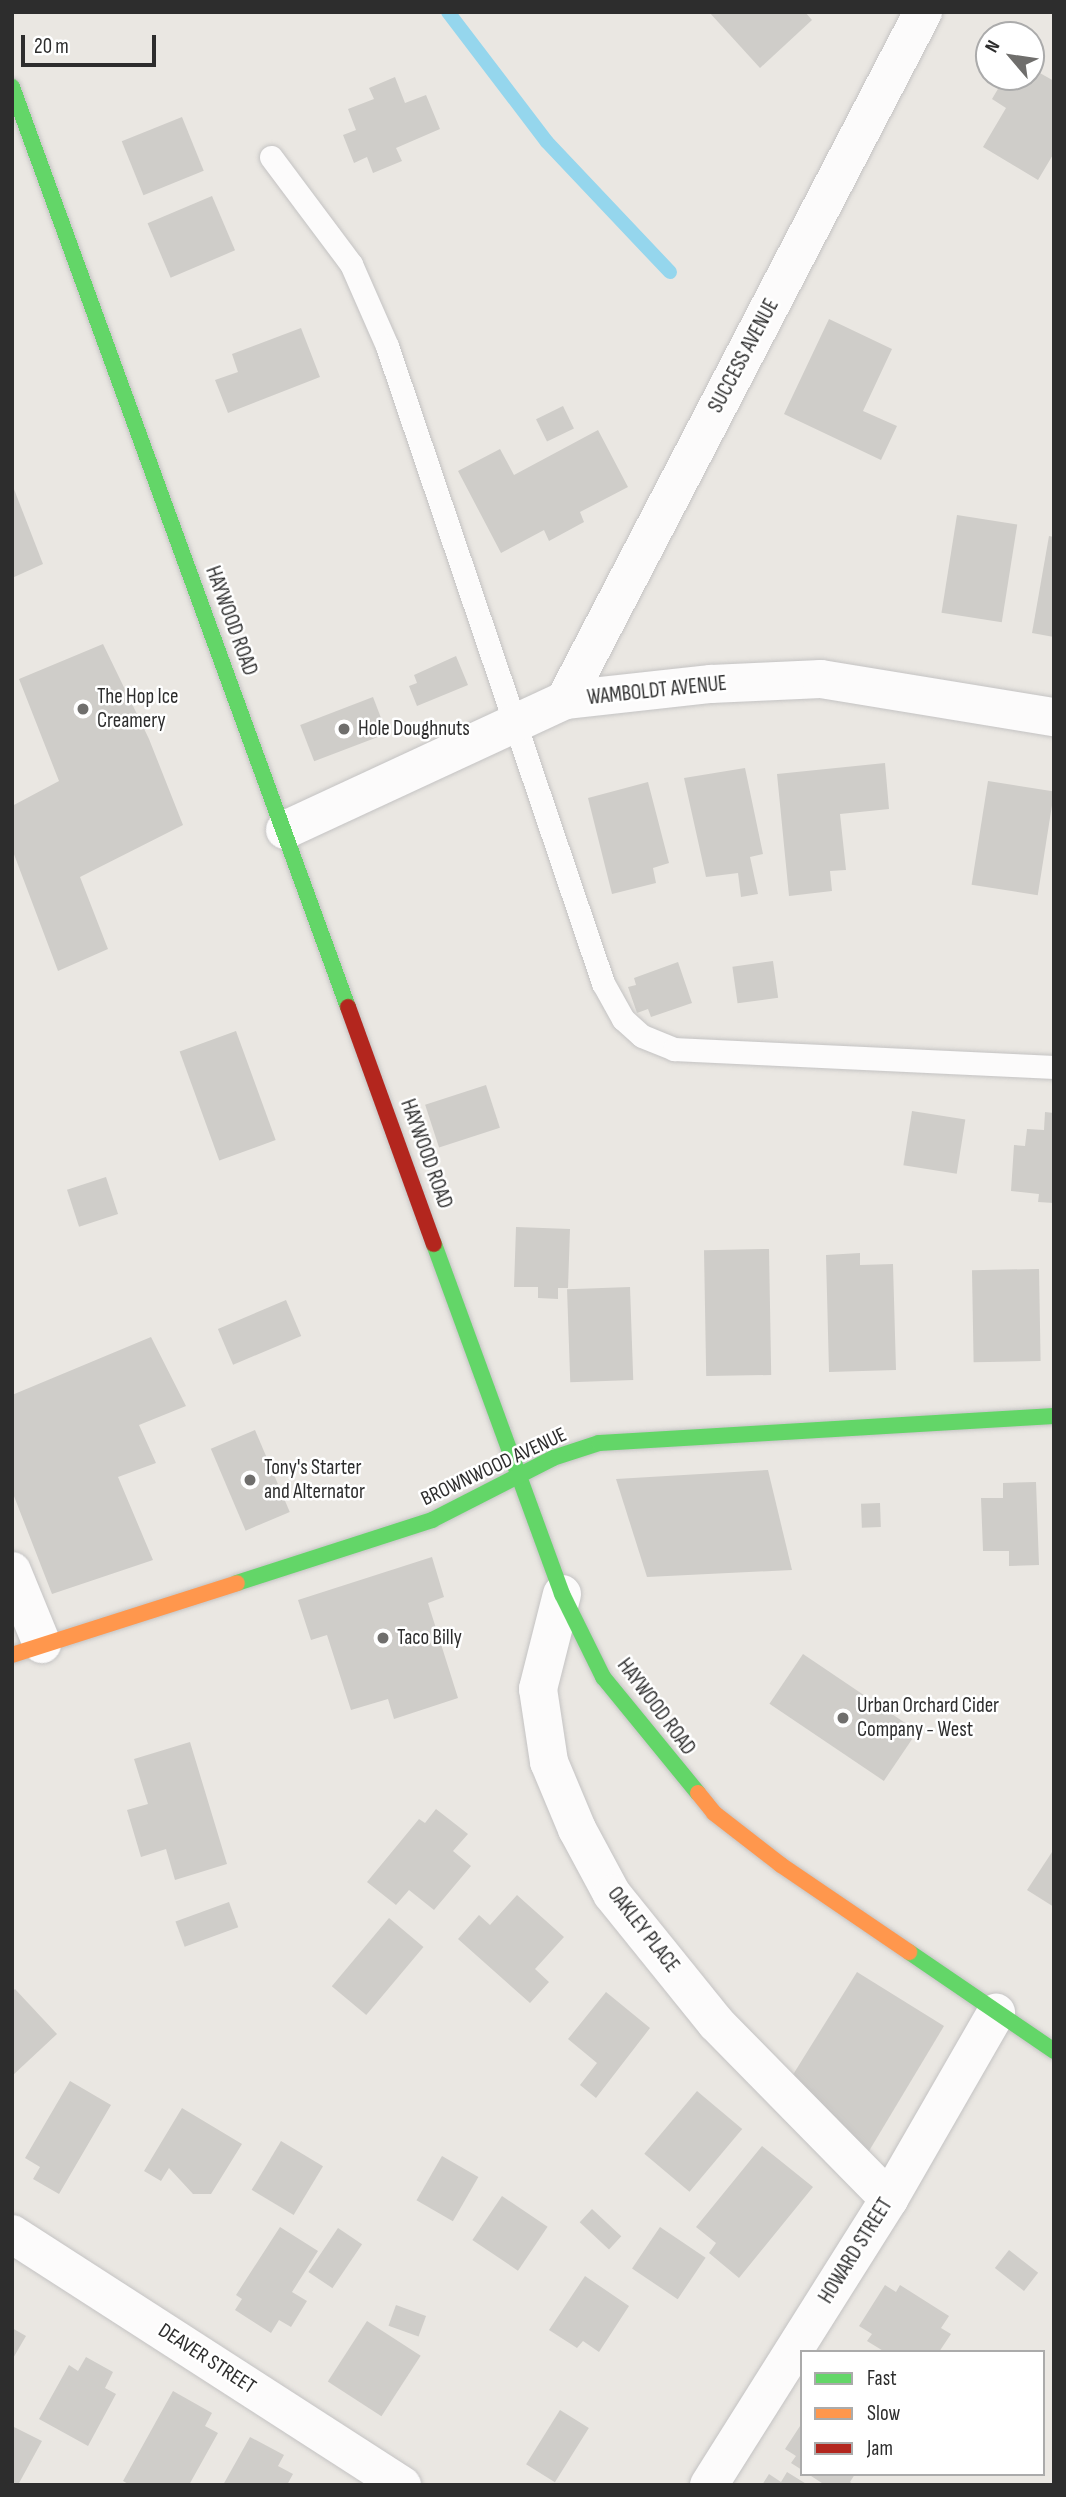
<!DOCTYPE html>
<html>
<head>
<meta charset="utf-8">
<style>
	body { margin:0 }
	#map { position:relative; width:1066px; height:2497px; overflow:hidden; background:#eae7e2; font-family:"Sofia Sans Condensed",sans-serif }
	div>[style] { position:absolute }
	[style*='--x'] { left:calc(var(--x)*1px); top:calc(var(--y)*1px); width:calc(var(--w)*1px); rotate:calc(var(--a)*1deg) }
	.stream>* { height:14px; margin:-7px; padding:0 7px; transform-origin:7px; border-radius:7px; background:#95d6ed }
	.building>* { inset:0; background:#cfcdc9; transform-origin:0 0 }
	.roads { filter:drop-shadow(0 0 2px #c4c3c3) drop-shadow(0 0 2px #c4c3c3) }
	.lane>* { height:23px; margin:-11.5px; padding:0 11.5px; transform-origin:11.5px; border-radius:11.5px; background:#fcfbfb }
	.street>* { height:38px; margin:-19px; padding:0 19px; transform-origin:19px; border-radius:19px; background:#fcfbfb }
	.fast>* { height:16px; margin:-8px; padding:0 8px; transform-origin:8px; border-radius:8px; background:#63d668 }
	.slow>* { height:16px; margin:-8px; padding:0 8px; transform-origin:8px; border-radius:8px; background:#ff974d }
	.jam>* { height:16px; margin:-8px; padding:0 8px; transform-origin:8px; border-radius:8px; background:#b3261e }
	.dots>* { width:19px; height:19px; translate:-50% -50%; box-sizing:border-box; border:4px solid #fff; border-radius:50% }
	span { translate:-50% -50%; white-space:nowrap; text-align:center; line-height:1.15; -webkit-text-stroke:5px #fff; paint-order:stroke }
	.street-label { font-size:21px; color:#2d2d2d }
	.poi-label { font-size:21px; color:#2d2d2d }
	.left { translate:0 -50%; text-align:left }
	.frame { position:absolute; inset:0; border:14px solid #2d2d2d; pointer-events:none }
	.legend { position:absolute; left:800px; top:2350px; width:245px; height:126px; box-sizing:border-box; background:#fff; border:2px solid #ababab; margin:0; padding:9px 12px; list-style:none; font-size:21px; color:#2d2d2d }
	.legend li { display:flex; align-items:center; gap:14px; height:35px }
	.legend b { width:35px; border:2px solid #ababab }
	.north { position:absolute; left:975px; top:21px; width:70px; height:70px; box-sizing:border-box; background:#fff; border:2px solid #ababab; border-radius:50%; rotate:299deg; font-size:19px; font-weight:700; line-height:28px; text-align:center; color:#2d2d2d }
	.north::after { content:''; display:block; margin:auto; width:24px; height:32px; background:#6f6e6c; clip-path:polygon(50% 0,100% 100%,50% 72%,0 100%) }
	.scale { position:absolute; left:21px; top:35px; width:135px; height:32px; box-sizing:border-box; border:4px solid #2d2d2d; border-top:0; padding-left:9px; font-size:21px; line-height:24px; white-space:nowrap; color:#2d2d2d; -webkit-text-stroke:5px #fff; paint-order:stroke }
</style>
</head>
<body>
<div id="map">
	<div class="stream">
		<i style="--x:448;--y:12;--w:163;--a:52.7"></i>
		<i style="--x:547;--y:142;--w:179;--a:46.6"></i>
	</div>
	<div class="building">
		<i style="clip-path:polygon(709px 12px,805px 12px,812px 20px,760px 68px)"></i>
		<i style="clip-path:polygon(1031px 68px,1054px 81px,1054px 153px,1038px 180px,983px 147px,1006px 108px,992px 99px,1005px 77px,1031px 77px)"></i>
		<i style="clip-path:polygon(395px 77px,405px 103px,426px 95px,440px 129px,396px 148px,402px 161px,373px 173px,367px 157px,354px 163px,343px 135px,356px 130px,348px 109px,374px 99px,369px 88px)"></i>
		<i style="left:182px;top:117px;width:58px;height:65px;rotate:68deg"></i>
		<i style="left:212px;top:196px;width:59px;height:70px;rotate:67deg"></i>
		<i style="clip-path:polygon(829px 319px,892px 349px,863px 411px,897px 426px,881px 460px,784px 414px)"></i>
		<i style="clip-path:polygon(301px 328px,320px 377px,228px 413px,215px 380px,238px 372px,232px 354px)"></i>
		<i style="left:563px;top:406px;width:25px;height:30px;rotate:64deg"></i>
		<i style="clip-path:polygon(598px 430px,628px 487px,580px 512px,584px 522px,549px 541px,544px 530px,501px 553px,458px 471px,500px 449px,514px 475px)"></i>
		<i style="clip-path:polygon(12px 484px,43px 564px,12px 578px)"></i>
		<i style="left:957px;top:515px;width:61px;height:99px;rotate:9deg"></i>
		<i style="clip-path:polygon(1049px 536px,1054px 537px,1054px 637px,1032px 633px)"></i>
		<i style="clip-path:polygon(103px 644px,149px 739px,183px 825px,80px 877px,108px 949px,58px 971px,12px 849px,12px 806px,59px 781px,19px 679px)"></i>
		<i style="clip-path:polygon(456px 656px,468px 685px,417px 706px,409px 686px,417px 683px,414px 675px)"></i>
		<i style="left:373px;top:697px;width:39px;height:78px;rotate:69deg"></i>
		<i style="clip-path:polygon(885px 763px,889px 809px,840px 814px,846px 870px,830px 871px,832px 891px,789px 896px,777px 774px)"></i>
		<i style="clip-path:polygon(745px 768px,763px 854px,750px 857px,758px 894px,741px 897px,738px 873px,706px 877px,684px 778px)"></i>
		<i style="left:988px;top:781px;width:67px;height:105px;rotate:9deg"></i>
		<i style="clip-path:polygon(648px 782px,669px 863px,653px 868px,656px 883px,612px 894px,588px 798px)"></i>
		<i style="left:773px;top:961px;width:37px;height:41px;rotate:82deg"></i>
		<i style="clip-path:polygon(678px 962px,692px 1003px,651px 1017px,648px 1009px,637px 1013px,628px 987px,636px 985px,634px 978px)"></i>
		<i style="left:236px;top:1031px;width:116px;height:60px;rotate:70deg"></i>
		<i style="left:486px;top:1085px;width:45px;height:64px;rotate:72deg"></i>
		<i style="left:912px;top:1111px;width:54px;height:55px;rotate:9deg"></i>
		<i style="clip-path:polygon(1045px 1112px,1054px 1113px,1054px 1203px,1038px 1202px,1039px 1194px,1011px 1191px,1014px 1145px,1025px 1146px,1027px 1129px,1044px 1130px)"></i>
		<i style="left:106px;top:1177px;width:39px;height:41px;rotate:72deg"></i>
		<i style="clip-path:polygon(516px 1227px,570px 1229px,568px 1288px,558px 1288px,558px 1299px,538px 1298px,538px 1287px,514px 1287px)"></i>
		<i style="left:769px;top:1249px;width:126px;height:65px;rotate:89deg"></i>
		<i style="clip-path:polygon(860px 1253px,860px 1265px,893px 1264px,896px 1370px,829px 1372px,826px 1255px)"></i>
		<i style="left:1039px;top:1269px;width:92px;height:67px;rotate:89deg"></i>
		<i style="left:630px;top:1287px;width:93px;height:63px;rotate:88deg"></i>
		<i style="left:286px;top:1300px;width:39px;height:74px;rotate:67deg"></i>
		<i style="clip-path:polygon(151px 1337px,186px 1406px,139px 1425px,156px 1463px,118px 1477px,153px 1560px,52px 1594px,12px 1491px,12px 1395px)"></i>
		<i style="left:255px;top:1430px;width:89px;height:48px;rotate:67deg"></i>
		<i style="clip-path:polygon(768px 1470px,792px 1570px,647px 1577px,616px 1479px)"></i>
		<i style="clip-path:polygon(1036px 1482px,1039px 1565px,1009px 1566px,1009px 1551px,983px 1551px,981px 1498px,1003px 1498px,1003px 1483px)"></i>
		<i style="left:880px;top:1503px;width:24px;height:19px;rotate:88deg"></i>
		<i style="clip-path:polygon(432px 1557px,444px 1597px,428px 1603px,458px 1698px,394px 1719px,388px 1699px,351px 1710px,327px 1635px,311px 1640px,298px 1600px)"></i>
		<i style="left:803px;top:1654px;width:138px;height:60px;rotate:34deg"></i>
		<i style="clip-path:polygon(190px 1742px,227px 1864px,175px 1880px,166px 1849px,141px 1857px,127px 1810px,148px 1804px,134px 1759px)"></i>
		<i style="clip-path:polygon(436px 1809px,468px 1834px,453px 1851px,471px 1866px,434px 1910px,409px 1890px,396px 1905px,367px 1882px,419px 1819px,425px 1823px)"></i>
		<i style="clip-path:polygon(1054px 1849px,1054px 1907px,1027px 1890px)"></i>
		<i style="clip-path:polygon(517px 1895px,564px 1937px,535px 1969px,549px 1982px,530px 2003px,458px 1939px,479px 1915px,490px 1925px)"></i>
		<i style="left:229px;top:1902px;width:27px;height:57px;rotate:70deg"></i>
		<i style="left:389px;top:1918px;width:45px;height:89px;rotate:40deg"></i>
		<i style="clip-path:polygon(857px 1972px,944px 2026px,863px 2161px,789px 2081px)"></i>
		<i style="clip-path:polygon(15px 1989px,57px 2034px,12px 2076px,12px 1992px)"></i>
		<i style="clip-path:polygon(606px 1992px,650px 2028px,596px 2098px,580px 2085px,597px 2063px,568px 2039px)"></i>
		<i style="clip-path:polygon(70px 2081px,111px 2105px,59px 2194px,33px 2179px,40px 2167px,25px 2158px)"></i>
		<i style="left:697px;top:2091px;width:59px;height:82px;rotate:40deg"></i>
		<i style="clip-path:polygon(182px 2108px,242px 2144px,211px 2194px,193px 2194px,169px 2168px,161px 2181px,144px 2171px)"></i>
		<i style="left:281px;top:2141px;width:49px;height:57px;rotate:31deg"></i>
		<i style="clip-path:polygon(762px 2146px,813px 2187px,739px 2278px,709px 2253px,716px 2243px,696px 2227px)"></i>
		<i style="left:442px;top:2156px;width:42px;height:51px;rotate:30deg"></i>
		<i style="left:502px;top:2196px;width:55px;height:53px;rotate:34deg"></i>
		<i style="left:592px;top:2209px;width:40px;height:18px;rotate:43deg"></i>
		<i style="clip-path:polygon(280px 2227px,318px 2251px,292px 2292px,307px 2301px,291px 2327px,279px 2320px,271px 2333px,235px 2310px,242px 2299px,236px 2295px)"></i>
		<i style="left:660px;top:2227px;width:55px;height:50px;rotate:34deg"></i>
		<i style="left:338px;top:2228px;width:29px;height:53px;rotate:34deg"></i>
		<i style="left:1009px;top:2250px;width:37px;height:23px;rotate:38deg"></i>
		<i style="clip-path:polygon(585px 2276px,629px 2306px,599px 2352px,583px 2341px,577px 2348px,549px 2330px)"></i>
		<i style="clip-path:polygon(885px 2285px,896px 2292px,900px 2285px,949px 2316px,941px 2328px,951px 2334px,939px 2352px,885px 2352px,867px 2341px,872px 2334px,859px 2326px)"></i>
		<i style="left:396px;top:2305px;width:32px;height:22px;rotate:20deg"></i>
		<i style="left:367px;top:2321px;width:64px;height:72px;rotate:33deg"></i>
		<i style="clip-path:polygon(12px 2328px,26px 2336px,12px 2360px)"></i>
		<i style="clip-path:polygon(86px 2357px,113px 2372px,105px 2388px,116px 2394px,88px 2446px,39px 2419px,69px 2365px,78px 2371px)"></i>
		<i style="clip-path:polygon(173px 2391px,212px 2413px,205px 2426px,218px 2433px,189px 2485px,130px 2485px,123px 2481px)"></i>
		<i style="left:560px;top:2410px;width:34px;height:64px;rotate:32deg"></i>
		<i style="clip-path:polygon(802px 2423px,802px 2470px,791px 2463px,796px 2456px,785px 2449px)"></i>
		<i style="clip-path:polygon(12px 2426px,42px 2441px,18px 2485px,12px 2485px)"></i>
		<i style="clip-path:polygon(250px 2437px,284px 2455px,278px 2466px,293px 2474px,287px 2485px,223px 2485px)"></i>
		<i style="clip-path:polygon(787px 2472px,808px 2485px,762px 2485px,769px 2474px,781px 2482px)"></i>
		<i style="clip-path:polygon(808px 2474px,855px 2474px,850px 2482px,854px 2485px,825px 2485px)"></i>
	</div>
	<div class="roads">
		<div class="lane">
			<i style="--x:271;--y:157;--w:134;--a:53.2"></i>
			<i style="--x:351;--y:264;--w:90;--a:66.3"></i>
			<i style="--x:387;--y:346;--w:673;--a:71.27"></i>
			<i style="--x:603;--y:983;--w:41;--a:60.9"></i>
			<i style="--x:623;--y:1019;--w:25;--a:42"></i>
			<i style="--x:642;--y:1036;--w:35;--a:22"></i>
			<i style="--x:674;--y:1049;--w:380;--a:2.7"></i>
		</div>
		<div class="street">
			<i style="--x:565;--y:700;--w:776;--a:-62.51"></i>
			<i style="--x:285;--y:830;--w:309;--a:-24.9"></i>
			<i style="--x:565;--y:700;--w:147;--a:-6.3"></i>
			<i style="--x:711;--y:684;--w:110;--a:-2.6"></i>
			<i style="--x:821;--y:679;--w:236;--a:9.3"></i>
			<i style="--x:12;--y:1571;--w:79;--a:67.7"></i>
			<i style="--x:562;--y:1594;--w:98;--a:104.2"></i>
			<i style="--x:538;--y:1689;--w:74;--a:81.4"></i>
			<i style="--x:549;--y:1762;--w:73;--a:67.3"></i>
			<i style="--x:577;--y:1829;--w:74;--a:61.7"></i>
			<i style="--x:612;--y:1894;--w:166;--a:51.1"></i>
			<i style="--x:716;--y:2023;--w:247;--a:45.5"></i>
			<i style="--x:12;--y:2234;--w:464;--a:32.8"></i>
			<i style="--x:709;--y:2485;--w:338;--a:-57.8"></i>
			<i style="--x:889;--y:2199;--w:215;--a:-60.1"></i>
		</div>
		<div class="fast">
			<i style="--x:12;--y:87;--w:979;--a:69.94"></i>
			<i style="--x:434;--y:1244;--w:373;--a:69.9"></i>
			<i style="--x:562;--y:1594;--w:93;--a:63.7"></i>
			<i style="--x:603;--y:1677;--w:150;--a:50.7"></i>
			<i style="--x:237;--y:1583;--w:205;--a:-17.9"></i>
			<i style="--x:432;--y:1520;--w:136;--a:-27.1"></i>
			<i style="--x:553;--y:1458;--w:48;--a:-18.1"></i>
			<i style="--x:599;--y:1443;--w:456;--a:-3.4"></i>
			<i style="--x:909;--y:1952;--w:176;--a:34.3"></i>
		</div>
		<div class="slow">
			<i style="--x:12;--y:1655;--w:236;--a:-17.7"></i>
			<i style="--x:698;--y:1793;--w:26;--a:51"></i>
			<i style="--x:714;--y:1813;--w:85;--a:37.8"></i>
			<i style="--x:781;--y:1865;--w:155;--a:34.2"></i>
		</div>
		<div class="jam">
			<i style="--x:348;--y:1007;--w:252;--a:70.1"></i>
		</div>
	</div>
	<div class="dots">
		<i style="left:83px;top:709px;background:#6f6e6c"></i>
		<i style="left:344px;top:729px;background:#6f6e6c"></i>
		<i style="left:250px;top:1480px;background:#6f6e6c"></i>
		<i style="left:383px;top:1638px;background:#6f6e6c"></i>
		<i style="left:843px;top:1718px;background:#6f6e6c"></i>
	</div>
	<div class="street-label">
		<span style="left:744px;top:356px;rotate:-62deg">SUCCESS AVENUE</span>
		<span style="left:231px;top:621px;rotate:70deg">HAYWOOD ROAD</span>
		<span style="left:657px;top:691px;rotate:-6deg">WAMBOLDT AVENUE</span>
		<span style="left:426px;top:1154px;rotate:70deg">HAYWOOD ROAD</span>
		<span style="left:494px;top:1467px;rotate:-25deg">BROWNWOOD AVENUE</span>
		<span style="left:656px;top:1707px;rotate:53deg">HAYWOOD ROAD</span>
		<span style="left:643px;top:1930px;rotate:52deg">OAKLEY PLACE</span>
		<span style="left:856px;top:2251px;rotate:-58deg">HOWARD STREET</span>
		<span style="left:207px;top:2359px;rotate:33deg">DEAVER STREET</span>
	</div>
	<div class="poi-label">
		<span class="left" style="left:97px;top:709px">The Hop Ice<br>Creamery</span>
		<span class="left" style="left:358px;top:729px">Hole Doughnuts</span>
		<span class="left" style="left:264px;top:1480px">Tony's Starter<br>and Alternator</span>
		<span class="left" style="left:397px;top:1638px">Taco Billy</span>
		<span class="left" style="left:857px;top:1718px">Urban Orchard Cider<br>Company - West</span>
	</div>
	<div class="frame"></div>
	<ul class="legend">
	<li><b style="height:9px;background:#63d668"></b>Fast</li>
	<li><b style="height:9px;background:#ff974d"></b>Slow</li>
	<li><b style="height:9px;background:#b3261e"></b>Jam</li>
	</ul>
	<div class="north">N</div>
	<div class="scale">20 m</div>
</div>
</body>
</html>
